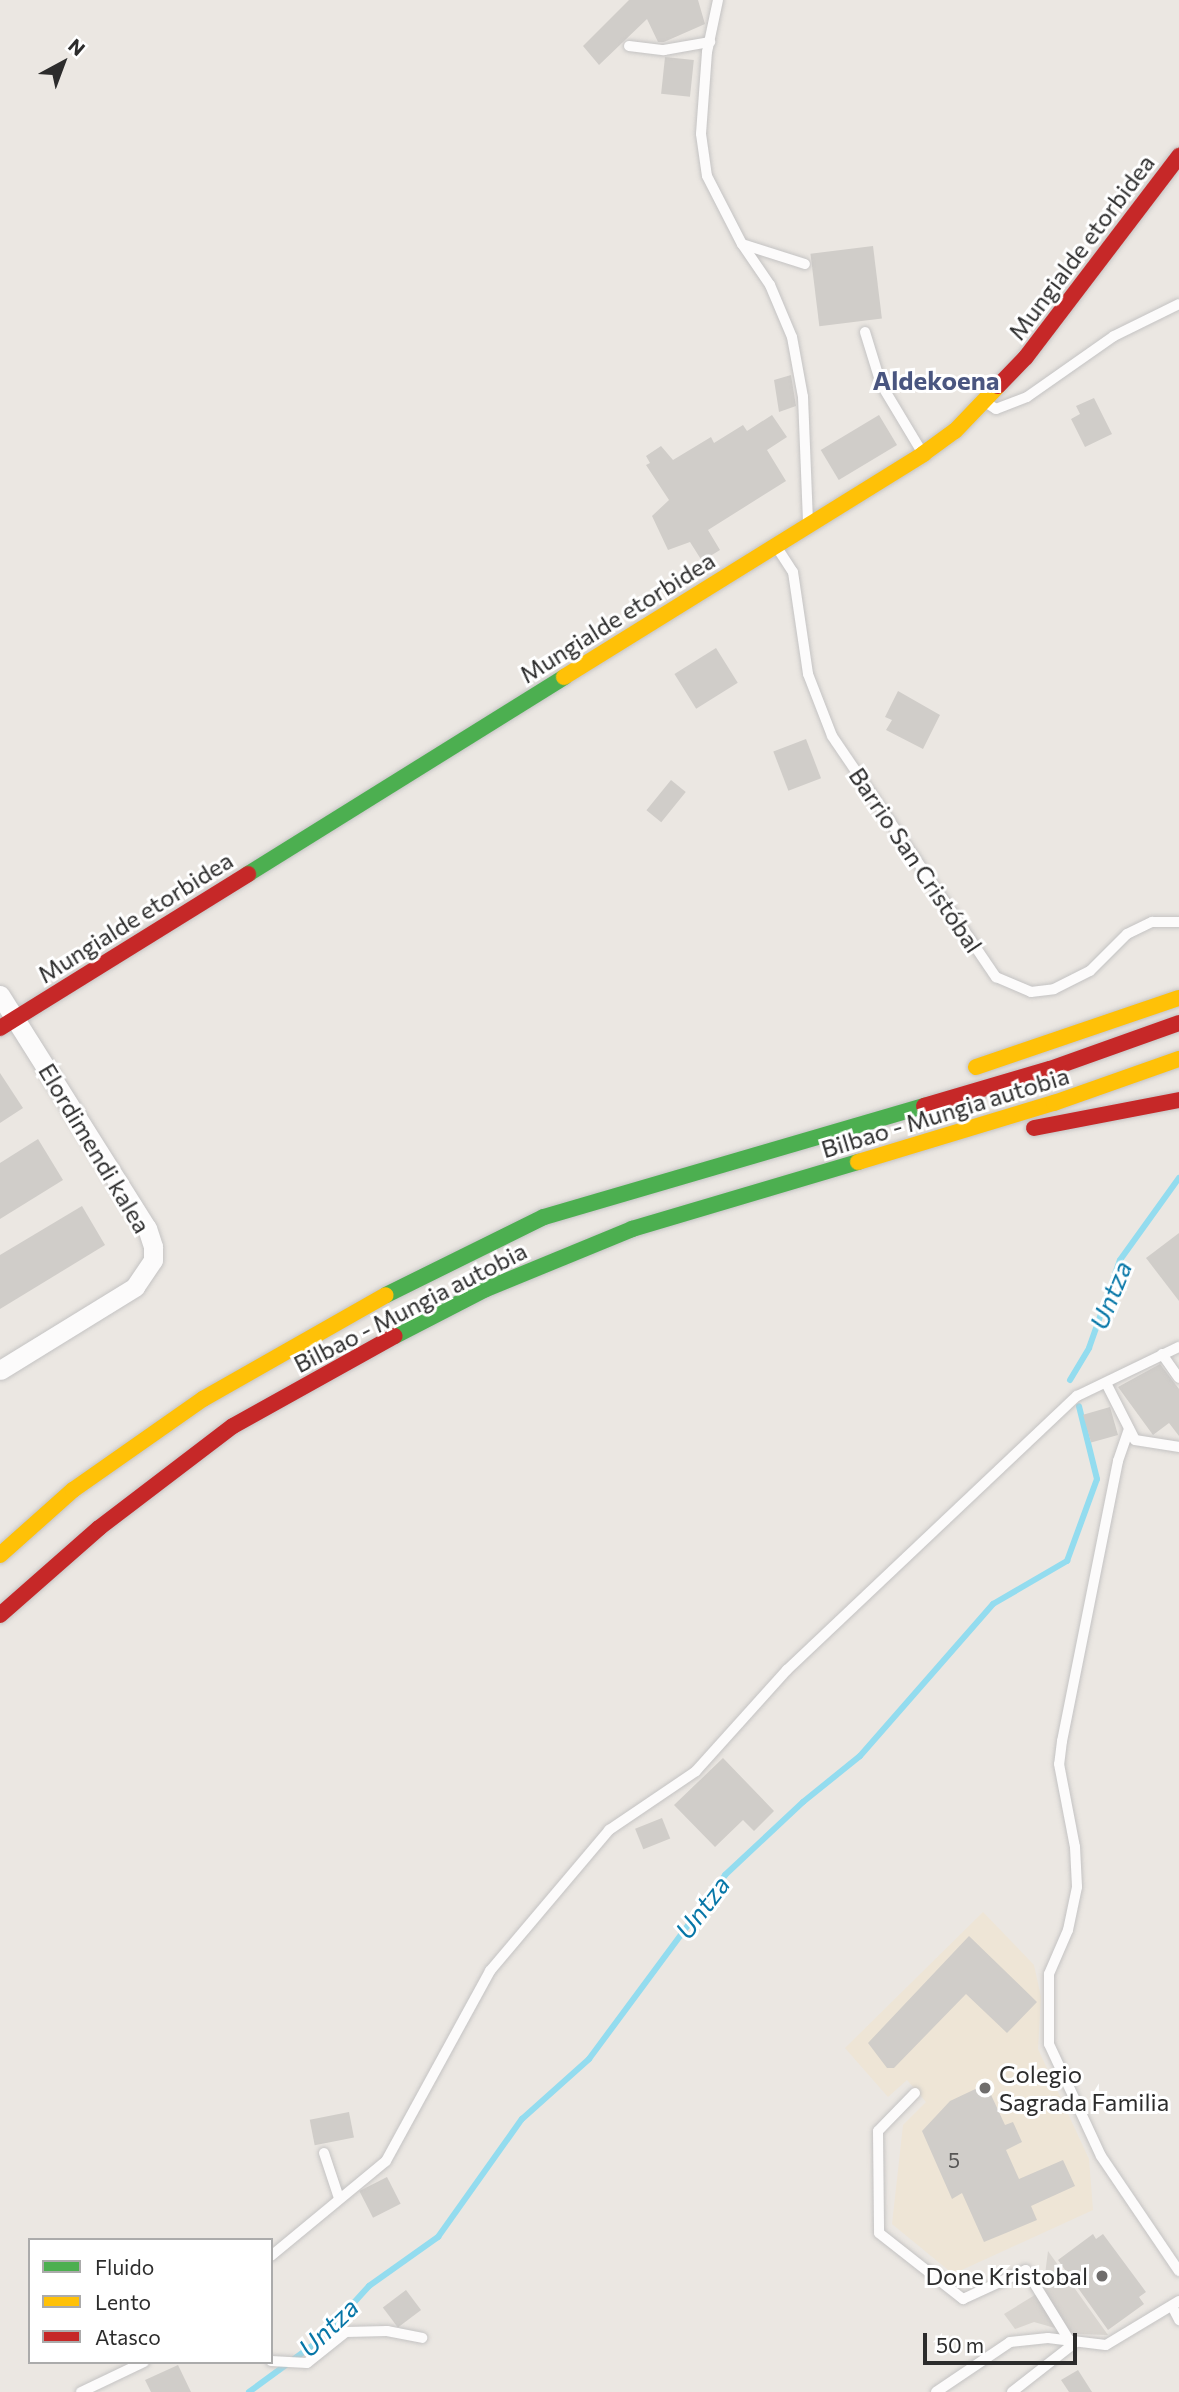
<!DOCTYPE html>
<html>
<head>
<meta charset="utf-8">
<style>
	body { margin:0 }
	#map { position:relative; width:1179px; height:2392px; overflow:hidden; background:#ebe7e2; font-family:Commissioner,sans-serif }
	div>[style] { position:absolute }
	[style*='--x'] { left:calc(var(--x)*1px); top:calc(var(--y)*1px); width:calc(var(--w)*1px); rotate:calc(var(--a)*1deg) }
	.education>* { inset:0; background:#eee5d6 }
	.plaza>* { inset:0; background:#d9d5d0 }
	.stream>* { height:6px; margin:-3px; padding:0 3px; transform-origin:3px; border-radius:3px; background:#93dcef }
	.building>* { inset:0; background:#d0cdc9; transform-origin:0 0 }
	.roads { filter:drop-shadow(0 0 2px #c4c3c3) drop-shadow(0 0 2px #c4c3c3) }
	.lane>* { height:10px; margin:-5px; padding:0 5px; transform-origin:5px; border-radius:5px; background:#fcfbfb }
	.street>* { height:19px; margin:-9.5px; padding:0 9.5px; transform-origin:9.5px; border-radius:9.5px; background:#fcfbfb }
	.fast>* { height:16px; margin:-8px; padding:0 8px; transform-origin:8px; border-radius:8px; background:#4caf50 }
	.slow>* { height:16px; margin:-8px; padding:0 8px; transform-origin:8px; border-radius:8px; background:#ffc107 }
	.jam>* { height:16px; margin:-8px; padding:0 8px; transform-origin:8px; border-radius:8px; background:#c62828 }
	.dots>* { width:19px; height:19px; translate:-50% -50%; box-sizing:border-box; border:4px solid #fff; border-radius:50% }
	span { translate:-50% -50%; white-space:nowrap; text-align:center; line-height:1.15; -webkit-text-stroke:6px #fff; paint-order:stroke }
	.number-label { font-size:21px; color:#575655 }
	.number-label span { -webkit-text-stroke-width:0 }
	.street-label { font-size:24px; color:#2c2c2c }
	.poi-label { font-size:24px; color:#2c2c2c }
	.left { translate:0 -50%; text-align:left }
	.right { translate:-100% -50%; text-align:right }
	.neighbourhood-label { font-size:26px; color:#4a5680; font-weight:700 }
	.water-label { font-size:26px; color:#0676a7; font-style:italic }
	.legend { position:absolute; left:28px; top:2238px; width:245px; height:126px; box-sizing:border-box; background:#fff; border:2px solid #ababab; margin:0; padding:9px 12px; list-style:none; font-size:21px; color:#2c2c2c }
	.legend li { display:flex; align-items:center; gap:14px; height:35px }
	.legend b { width:35px; border:2px solid #ababab }
	.north { position:absolute; left:28px; top:28px; width:70px; height:70px; -webkit-text-stroke:5px #fff; paint-order:stroke; rotate:41deg; font-size:19px; font-weight:700; line-height:28px; text-align:center; color:#2c2c2c }
	.north::after { content:''; display:block; margin:auto; width:24px; height:32px; background:#2c2c2c; clip-path:polygon(50% 0,100% 100%,50% 72%,0 100%) }
	.scale { position:absolute; left:923px; top:2333px; width:154px; height:32px; box-sizing:border-box; border:4px solid #2c2c2c; border-top:0; padding-left:9px; font-size:21px; line-height:24px; white-space:nowrap; color:#2c2c2c; -webkit-text-stroke:5px #fff; paint-order:stroke }
</style>
</head>
<body>
<div id="map">
	<div class="education">
		<i style="clip-path:polygon(983px 1912px,1034px 1965px,1041px 1997px,1038px 2049px,1089px 2159px,1093px 2210px,953px 2274px,892px 2224px,903px 2125px,926px 2102px,907px 2080px,888px 2097px,845px 2048px)"></i>
	</div>
	<div class="plaza">
		<i style="clip-path:polygon(1048px 2251px,1108px 2335px,1076px 2334px,1034px 2322px,1015px 2329px,1004px 2314px,1043px 2290px)"></i>
	</div>
	<div class="stream">
		<i style="--x:1070;--y:1380;--w:37;--a:-59"></i>
		<i style="--x:1089;--y:1348;--w:93;--a:-70.6"></i>
		<i style="--x:1120;--y:1260;--w:101;--a:-54.3"></i>
		<i style="--x:249;--y:2392;--w:88;--a:-36.2"></i>
		<i style="--x:320;--y:2340;--w:73;--a:-47.8"></i>
		<i style="--x:369;--y:2286;--w:85;--a:-35.4"></i>
		<i style="--x:438;--y:2237;--w:145;--a:-54.6"></i>
		<i style="--x:522;--y:2119;--w:90;--a:-41.8"></i>
		<i style="--x:589;--y:2059;--w:229;--a:-53.5"></i>
		<i style="--x:725;--y:1875;--w:107;--a:-43.1"></i>
		<i style="--x:803;--y:1802;--w:73;--a:-38.9"></i>
		<i style="--x:860;--y:1756;--w:202;--a:-48.8"></i>
		<i style="--x:993;--y:1604;--w:86;--a:-30.2"></i>
		<i style="--x:1067;--y:1561;--w:87;--a:-69.9"></i>
		<i style="--x:1097;--y:1479;--w:75;--a:-103.9"></i>
	</div>
	<div class="building">
		<i style="clip-path:polygon(629px 0,698px 0,705px 24px,664px 42px,658px 42px,647px 19px,599px 65px,583px 46px)"></i>
		<i style="left:665px;top:57px;width:29px;height:37px;rotate:6deg"></i>
		<i style="left:873px;top:246px;width:73px;height:63px;rotate:83deg"></i>
		<i style="clip-path:polygon(791px 375px,796px 406px,779px 412px,774px 380px)"></i>
		<i style="clip-path:polygon(1094px 398px,1112px 434px,1085px 447px,1071px 419px,1080px 414px,1076px 406px)"></i>
		<i style="clip-path:polygon(772px 415px,787px 437px,767px 450px,786px 481px,708px 530px,720px 550px,702px 561px,690px 542px,668px 550px,652px 516px,669px 500px,646px 465px,650px 463px,646px 456px,661px 446px,673px 460px,711px 437px,714px 443px,743px 425px,747px 431px)"></i>
		<i style="left:879px;top:415px;width:35px;height:68px;rotate:59deg"></i>
		<i style="left:716px;top:648px;width:41px;height:49px;rotate:58deg"></i>
		<i style="clip-path:polygon(898px 691px,940px 715px,923px 749px,886px 730px,892px 720px,885px 717px)"></i>
		<i style="left:806px;top:739px;width:42px;height:35px;rotate:69deg"></i>
		<i style="left:671px;top:780px;width:19px;height:39px;rotate:39deg"></i>
		<i style="clip-path:polygon(0 1073px,23px 1108px,0 1123px)"></i>
		<i style="clip-path:polygon(38px 1139px,63px 1180px,0 1219px,0 1163px)"></i>
		<i style="clip-path:polygon(82px 1206px,105px 1245px,0 1309px,0 1255px)"></i>
		<i style="clip-path:polygon(1179px 1233px,1179px 1301px,1146px 1258px)"></i>
		<i style="clip-path:polygon(1160px 1364px,1179px 1389px,1179px 1436px,1169px 1423px,1153px 1435px,1118px 1387px)"></i>
		<i style="left:1110px;top:1407px;width:29px;height:28px;rotate:74deg"></i>
		<i style="clip-path:polygon(723px 1758px,774px 1811px,754px 1831px,743px 1820px,715px 1847px,674px 1805px)"></i>
		<i style="left:662px;top:1818px;width:22px;height:29px;rotate:68deg"></i>
		<i style="clip-path:polygon(969px 1936px,1037px 2002px,1007px 2033px,966px 1994px,894px 2068px,887px 2068px,868px 2043px)"></i>
		<i style="clip-path:polygon(986px 2084px,1005px 2125px,1013px 2122px,1022px 2142px,1006px 2150px,1019px 2179px,1063px 2160px,1075px 2186px,1031px 2206px,1037px 2220px,984px 2242px,962px 2193px,952px 2199px,922px 2131px,950px 2101px)"></i>
		<i style="left:349px;top:2112px;width:26px;height:40px;rotate:79deg"></i>
		<i style="left:387px;top:2177px;width:30px;height:31px;rotate:63deg"></i>
		<i style="clip-path:polygon(1093px 2234px,1096px 2239px,1103px 2234px,1146px 2292px,1139px 2297px,1144px 2304px,1108px 2330px,1058px 2260px)"></i>
		<i style="left:406px;top:2290px;width:25px;height:29px;rotate:53deg"></i>
		<i style="clip-path:polygon(178px 2365px,191px 2392px,151px 2392px,145px 2380px)"></i>
		<i style="clip-path:polygon(1078px 2370px,1092px 2392px,1069px 2392px,1061px 2380px)"></i>
	</div>
	<div class="roads">
		<div class="lane">
			<i style="--x:718;--y:0;--w:53;--a:101.9"></i>
			<i style="--x:707;--y:52;--w:82;--a:94.2"></i>
			<i style="--x:701;--y:134;--w:42;--a:81.9"></i>
			<i style="--x:707;--y:176;--w:76;--a:62.8"></i>
			<i style="--x:742;--y:244;--w:50;--a:55.7"></i>
			<i style="--x:770;--y:285;--w:56;--a:67.1"></i>
			<i style="--x:792;--y:337;--w:61;--a:79.6"></i>
			<i style="--x:803;--y:397;--w:124;--a:87.7"></i>
			<i style="--x:629;--y:46;--w:35;--a:7"></i>
			<i style="--x:664;--y:50;--w:47;--a:-9.9"></i>
			<i style="--x:742;--y:244;--w:66;--a:17.6"></i>
			<i style="--x:865;--y:332;--w:54;--a:72.9"></i>
			<i style="--x:881;--y:384;--w:82;--a:59"></i>
			<i style="--x:985;--y:402;--w:13;--a:32"></i>
			<i style="--x:996;--y:409;--w:33;--a:-21"></i>
			<i style="--x:1027;--y:397;--w:106;--a:-35"></i>
			<i style="--x:1114;--y:336;--w:72;--a:-26.2"></i>
			<i style="--x:776;--y:546;--w:31;--a:57"></i>
			<i style="--x:793;--y:572;--w:103;--a:81.6"></i>
			<i style="--x:808;--y:674;--w:66;--a:68.8"></i>
			<i style="--x:832;--y:736;--w:292;--a:55.8"></i>
			<i style="--x:996;--y:977;--w:38;--a:23"></i>
			<i style="--x:1031;--y:992;--w:23;--a:-7"></i>
			<i style="--x:1054;--y:989;--w:40;--a:-26.6"></i>
			<i style="--x:1090;--y:971;--w:52;--a:-45"></i>
			<i style="--x:1127;--y:934;--w:28;--a:-26"></i>
			<i style="--x:1152;--y:922;--w:27;--a:0"></i>
			<i style="--x:1162;--y:1354;--w:29;--a:55"></i>
			<i style="--x:1106;--y:1383;--w:64;--a:63"></i>
			<i style="--x:1135;--y:1440;--w:45;--a:9"></i>
			<i style="--x:1129;--y:1429;--w:34;--a:109"></i>
			<i style="--x:1118;--y:1461;--w:286;--a:101.3"></i>
			<i style="--x:1062;--y:1741;--w:23;--a:97"></i>
			<i style="--x:1059;--y:1764;--w:85;--a:79.1"></i>
			<i style="--x:1075;--y:1847;--w:40;--a:87.1"></i>
			<i style="--x:1077;--y:1887;--w:44;--a:101.8"></i>
			<i style="--x:1068;--y:1930;--w:48;--a:113.4"></i>
			<i style="--x:1049;--y:1974;--w:70;--a:90"></i>
			<i style="--x:1049;--y:2044;--w:123;--a:65.1"></i>
			<i style="--x:1101;--y:2156;--w:139;--a:55.9"></i>
			<i style="--x:915;--y:2093;--w:53;--a:134.2"></i>
			<i style="--x:878;--y:2131;--w:102;--a:89.4"></i>
			<i style="--x:879;--y:2233;--w:107;--a:38.2"></i>
			<i style="--x:963;--y:2299;--w:69;--a:-24.7"></i>
			<i style="--x:1026;--y:2270;--w:82;--a:58.4"></i>
			<i style="--x:324;--y:2153;--w:47;--a:71.6"></i>
			<i style="--x:271;--y:2256;--w:149;--a:-39.6"></i>
			<i style="--x:386;--y:2161;--w:217;--a:-61.3"></i>
			<i style="--x:490;--y:1971;--w:185;--a:-49.8"></i>
			<i style="--x:609;--y:1830;--w:105;--a:-34.1"></i>
			<i style="--x:696;--y:1771;--w:136;--a:-48"></i>
			<i style="--x:787;--y:1670;--w:399;--a:-43.4"></i>
			<i style="--x:1077;--y:1396;--w:113;--a:-25.7"></i>
			<i style="--x:1172;--y:2306;--w:16;--a:63"></i>
			<i style="--x:271;--y:2361;--w:36;--a:3"></i>
			<i style="--x:307;--y:2363;--w:50;--a:-38.5"></i>
			<i style="--x:346;--y:2332;--w:41;--a:-1.4"></i>
			<i style="--x:387;--y:2331;--w:36;--a:11"></i>
			<i style="--x:81;--y:2392;--w:70;--a:-25.5"></i>
			<i style="--x:936;--y:2392;--w:89;--a:-34"></i>
			<i style="--x:1010;--y:2342;--w:38;--a:-6"></i>
			<i style="--x:1048;--y:2338;--w:58;--a:6.9"></i>
			<i style="--x:1106;--y:2345;--w:85;--a:-31.1"></i>
			<i style="--x:1012;--y:2392;--w:81;--a:-38"></i>
		</div>
		<div class="street">
			<i style="--x:0;--y:995;--w:275;--a:57.8"></i>
			<i style="--x:147;--y:1228;--w:20;--a:72"></i>
			<i style="--x:153;--y:1247;--w:13;--a:90"></i>
			<i style="--x:153;--y:1260;--w:32;--a:124"></i>
			<i style="--x:135;--y:1287;--w:158;--a:148.4"></i>
		</div>
		<div class="fast">
			<i style="--x:248;--y:874;--w:372;--a:-31.9"></i>
			<i style="--x:386;--y:1295;--w:176;--a:-26.3"></i>
			<i style="--x:544;--y:1217;--w:396;--a:-16.3"></i>
			<i style="--x:395;--y:1336;--w:102;--a:-27.3"></i>
			<i style="--x:486;--y:1289;--w:158;--a:-22.3"></i>
			<i style="--x:632;--y:1229;--w:236;--a:-16.5"></i>
		</div>
		<div class="slow">
			<i style="--x:564;--y:677;--w:423;--a:-31.8"></i>
			<i style="--x:923;--y:454;--w:39;--a:-36"></i>
			<i style="--x:955;--y:431;--w:62;--a:-46.3"></i>
			<i style="--x:976;--y:1067;--w:214;--a:-18.8"></i>
			<i style="--x:858;--y:1162;--w:205;--a:-16.8"></i>
			<i style="--x:1054;--y:1103;--w:133;--a:-19.4"></i>
			<i style="--x:0;--y:1555;--w:98;--a:-41.7"></i>
			<i style="--x:73;--y:1490;--w:159;--a:-35"></i>
			<i style="--x:203;--y:1399;--w:210;--a:-29.6"></i>
		</div>
		<div class="jam">
			<i style="--x:998;--y:386;--w:40;--a:-46"></i>
			<i style="--x:1026;--y:357;--w:253;--a:-52.7"></i>
			<i style="--x:0;--y:1028;--w:292;--a:-31.8"></i>
			<i style="--x:924;--y:1106;--w:131;--a:-16.4"></i>
			<i style="--x:1050;--y:1069;--w:137;--a:-19.6"></i>
			<i style="--x:1034;--y:1128;--w:148;--a:-10.9"></i>
			<i style="--x:0;--y:1615;--w:132;--a:-41.3"></i>
			<i style="--x:99;--y:1528;--w:168;--a:-37.3"></i>
			<i style="--x:233;--y:1426;--w:185;--a:-29.1"></i>
		</div>
	</div>
	<div class="dots">
		<i style="left:985px;top:2088px;background:#6f6d6c"></i>
		<i style="left:1102px;top:2276px;background:#6f6d6c"></i>
	</div>
	<div class="number-label">
		<span style="left:954px;top:2160px">5</span>
	</div>
	<div class="street-label">
		<span style="left:1081px;top:247px;rotate:-53deg">Mungialde etorbidea</span>
		<span style="left:617px;top:617px;rotate:-32deg">Mungialde etorbidea</span>
		<span style="left:916px;top:860px;rotate:56deg">Barrio San Cristóbal</span>
		<span style="left:135px;top:917px;rotate:-32deg">Mungialde etorbidea</span>
		<span style="left:945px;top:1112px;rotate:-17deg">Bilbao - Mungia autobia</span>
		<span style="left:95px;top:1148px;rotate:59deg">Elordimendi kalea</span>
		<span style="left:410px;top:1307px;rotate:-27deg">Bilbao - Mungia autobia</span>
	</div>
	<div class="poi-label">
		<span class="left" style="left:999px;top:2088px">Colegio<br>Sagrada Familia</span>
		<span class="right" style="left:1088px;top:2276px">Done Kristobal</span>
	</div>
	<div class="neighbourhood-label">
		<span style="left:936px;top:380px">Aldekoena</span>
	</div>
	<div class="water-label">
		<span style="left:1110px;top:1295px;rotate:-68deg">Untza</span>
		<span style="left:702px;top:1907px;rotate:-53deg">Untza</span>
		<span style="left:328px;top:2327px;rotate:-44deg">Untza</span>
	</div>
	<ul class="legend">
	<li><b style="height:9px;background:#4caf50"></b>Fluido</li>
	<li><b style="height:9px;background:#ffc107"></b>Lento</li>
	<li><b style="height:9px;background:#c62828"></b>Atasco</li>
	</ul>
	<div class="north">N</div>
	<div class="scale">50 m</div>
</div>
</body>
</html>
